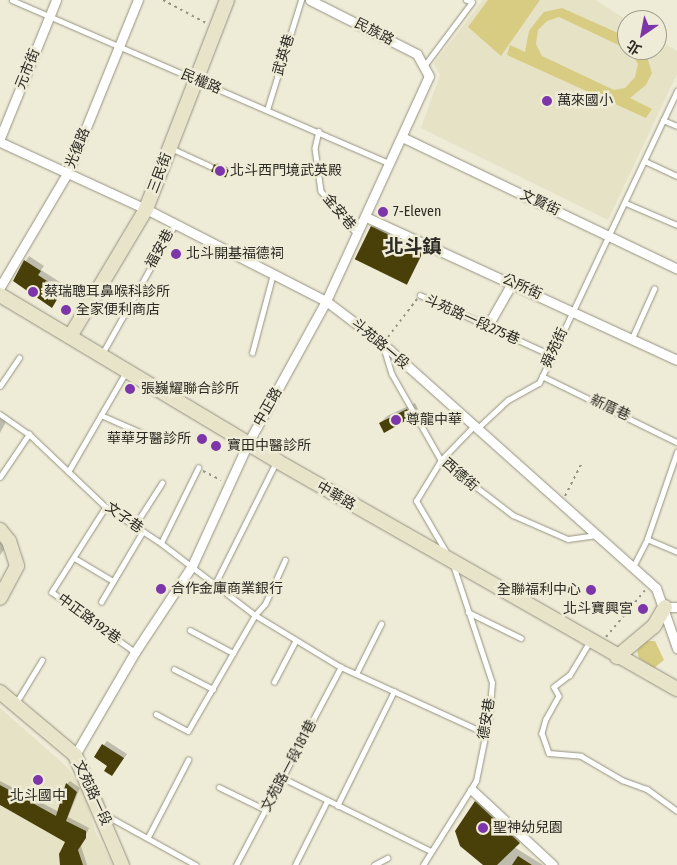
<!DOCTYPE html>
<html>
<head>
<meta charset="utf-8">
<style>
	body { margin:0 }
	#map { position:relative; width:677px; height:865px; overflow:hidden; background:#eeebd7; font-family:"Fira Sans Condensed","Noto Sans TC",sans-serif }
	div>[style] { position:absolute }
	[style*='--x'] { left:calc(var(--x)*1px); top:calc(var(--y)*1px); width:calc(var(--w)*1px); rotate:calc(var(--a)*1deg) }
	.built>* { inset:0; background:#e6e2c6 }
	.green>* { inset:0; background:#d8cc83 }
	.shadow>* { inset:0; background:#0003 }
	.building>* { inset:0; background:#494009; transform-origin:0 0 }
	.path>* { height:2px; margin-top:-1px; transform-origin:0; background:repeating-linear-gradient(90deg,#969486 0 2.5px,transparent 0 6.5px) }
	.roads { filter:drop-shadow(0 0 1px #959280) drop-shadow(0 0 1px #959280) }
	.lane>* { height:4.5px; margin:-2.25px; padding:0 2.25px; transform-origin:2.25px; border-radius:2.25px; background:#fff }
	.street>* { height:9px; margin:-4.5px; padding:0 4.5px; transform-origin:4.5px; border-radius:4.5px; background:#fff }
	.secondary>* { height:14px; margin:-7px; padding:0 7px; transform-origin:7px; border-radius:7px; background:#e8e4ca }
	.dots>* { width:14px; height:14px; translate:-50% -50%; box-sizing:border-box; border:2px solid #eeebd7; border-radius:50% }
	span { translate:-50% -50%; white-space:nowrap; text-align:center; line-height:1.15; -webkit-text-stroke:5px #eeebd7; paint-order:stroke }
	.street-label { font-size:14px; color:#2b2a23 }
	.poi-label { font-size:14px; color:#2b2a23 }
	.left { translate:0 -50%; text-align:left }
	.right { translate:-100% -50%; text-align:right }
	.district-label { font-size:19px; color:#2b2a23; font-weight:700 }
	.north { position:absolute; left:617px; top:10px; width:50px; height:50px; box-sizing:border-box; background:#eeebd7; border:1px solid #a09e8f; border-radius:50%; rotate:213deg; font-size:14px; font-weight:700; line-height:20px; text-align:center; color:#2b2a23 }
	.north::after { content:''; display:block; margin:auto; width:18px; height:22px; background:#7d36a9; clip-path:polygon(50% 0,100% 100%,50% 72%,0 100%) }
</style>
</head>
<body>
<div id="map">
	<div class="built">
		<i style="clip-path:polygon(483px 0,595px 0,627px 20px,627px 50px,657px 50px,657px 39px,677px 51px,677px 74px,608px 220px,421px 128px,440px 75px,434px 63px)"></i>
		<i style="clip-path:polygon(0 708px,67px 767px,85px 793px,95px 831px,113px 865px,0 865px)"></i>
	</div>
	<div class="green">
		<i style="clip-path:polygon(488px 0,540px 0,501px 56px,468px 27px)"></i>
		<i style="clip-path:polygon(562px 8px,627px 37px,627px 49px,559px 17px,547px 21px,538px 30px,536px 44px,542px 56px,614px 90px,625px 88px,635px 77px,638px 64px,629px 50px,645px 50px,652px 73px,646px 85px,630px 98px,652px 109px,646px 118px,507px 55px,510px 45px,525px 52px,529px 31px,538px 19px,544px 12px)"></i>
		<i style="clip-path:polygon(643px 641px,655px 641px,664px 660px,654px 668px,639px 658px,637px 651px)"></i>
	</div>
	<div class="shadow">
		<i style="clip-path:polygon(217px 163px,230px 168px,227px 174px,216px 165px)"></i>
		<i style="clip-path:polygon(377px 222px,427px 246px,407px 283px,373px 227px)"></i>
		<i style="clip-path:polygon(29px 256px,44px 266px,41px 270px,66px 286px,52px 306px,14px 279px)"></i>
		<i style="clip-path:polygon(415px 403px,418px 409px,411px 416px,380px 423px,387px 416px)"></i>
		<i style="clip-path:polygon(0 416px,7px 420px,0 433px)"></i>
		<i style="clip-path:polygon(0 532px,8px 544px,0 555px)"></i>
		<i style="clip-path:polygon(107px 741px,127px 754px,112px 775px,109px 765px,95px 757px)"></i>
		<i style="clip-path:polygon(0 781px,59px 812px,67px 784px,70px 781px,80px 788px,68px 817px,89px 828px,81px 846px,87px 865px,62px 865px,67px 841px,0 803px)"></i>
		<i style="clip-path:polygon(480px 798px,524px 838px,514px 847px,543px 865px,487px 865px,476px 802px)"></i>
	</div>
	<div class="building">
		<i style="left:214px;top:164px;width:16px;height:8px;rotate:22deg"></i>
		<i style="left:371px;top:226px;width:58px;height:37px;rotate:26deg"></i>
		<i style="clip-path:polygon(24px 260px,41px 271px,38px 275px,62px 291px,52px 308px,13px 281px)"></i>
		<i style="clip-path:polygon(407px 409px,412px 417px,384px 433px,379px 423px)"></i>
		<i style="clip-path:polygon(102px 744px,124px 758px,112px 776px,104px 771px,107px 766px,94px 757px)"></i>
		<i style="clip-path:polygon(66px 783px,77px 792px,66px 821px,86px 831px,86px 838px,78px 850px,83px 865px,60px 865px,59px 854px,65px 842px,0 805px,0 785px,56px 816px)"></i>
		<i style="clip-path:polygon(475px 801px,520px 843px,497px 865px,483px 865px,460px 846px,455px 831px)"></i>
		<i style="clip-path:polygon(518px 856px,532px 865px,512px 865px)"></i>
	</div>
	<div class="path">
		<i style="--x:163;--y:0;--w:49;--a:28.1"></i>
		<i style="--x:388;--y:337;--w:48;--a:-52.7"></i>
		<i style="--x:203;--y:471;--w:20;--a:27"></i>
		<i style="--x:565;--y:496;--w:36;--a:-63"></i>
		<i style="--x:606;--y:637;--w:62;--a:-50.2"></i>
	</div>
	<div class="roads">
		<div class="lane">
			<i style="--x:12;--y:0;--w:411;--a:23.4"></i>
			<i style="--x:424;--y:66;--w:80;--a:-53.1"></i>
			<i style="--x:472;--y:2;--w:6;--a:-162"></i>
			<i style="--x:267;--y:110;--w:115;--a:-72.8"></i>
			<i style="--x:663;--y:120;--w:15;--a:23"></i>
			<i style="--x:319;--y:131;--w:17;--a:103"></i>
			<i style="--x:315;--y:148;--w:43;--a:82.1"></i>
			<i style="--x:321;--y:191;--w:56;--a:50.1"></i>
			<i style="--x:171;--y:148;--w:43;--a:24.8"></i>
			<i style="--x:645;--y:161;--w:35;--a:25"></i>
			<i style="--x:626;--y:203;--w:56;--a:23.3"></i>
			<i style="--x:420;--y:295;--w:144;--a:24.6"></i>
			<i style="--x:632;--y:338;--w:54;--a:-65.8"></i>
			<i style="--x:384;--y:348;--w:27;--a:73"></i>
			<i style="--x:392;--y:374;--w:99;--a:60.3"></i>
			<i style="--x:441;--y:460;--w:91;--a:37.4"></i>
			<i style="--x:513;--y:515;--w:60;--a:23.6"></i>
			<i style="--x:568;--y:539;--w:27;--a:-8"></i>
			<i style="--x:252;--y:353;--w:82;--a:-75.1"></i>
			<i style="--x:102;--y:354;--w:149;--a:-60.7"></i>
			<i style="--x:542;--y:376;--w:150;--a:26.1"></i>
			<i style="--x:0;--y:386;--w:34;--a:-56"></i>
			<i style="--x:0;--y:414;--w:35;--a:35"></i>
			<i style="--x:29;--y:434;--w:106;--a:43.5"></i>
			<i style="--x:106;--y:507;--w:66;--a:33.2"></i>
			<i style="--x:161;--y:543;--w:118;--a:37.5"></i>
			<i style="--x:255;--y:615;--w:100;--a:31.2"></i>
			<i style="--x:341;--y:667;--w:158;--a:24.6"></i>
			<i style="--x:101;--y:415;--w:62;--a:23.7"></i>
			<i style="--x:68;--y:472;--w:116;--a:-59.9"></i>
			<i style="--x:0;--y:477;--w:52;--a:-56"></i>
			<i style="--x:106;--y:507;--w:101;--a:122.4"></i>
			<i style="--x:52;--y:592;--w:102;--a:35.9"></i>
			<i style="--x:135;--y:525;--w:50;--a:-57.3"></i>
			<i style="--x:647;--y:539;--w:33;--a:23"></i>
			<i style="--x:161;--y:543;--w:84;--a:-63.7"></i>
			<i style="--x:447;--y:554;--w:61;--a:-120.3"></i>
			<i style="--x:416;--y:501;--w:48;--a:-58.6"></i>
			<i style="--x:441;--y:460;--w:46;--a:-45.9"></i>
			<i style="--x:473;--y:427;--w:7;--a:-8"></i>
			<i style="--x:480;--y:426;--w:38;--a:-43"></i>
			<i style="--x:508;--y:400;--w:35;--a:-29"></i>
			<i style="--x:539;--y:383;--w:323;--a:-64.7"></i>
			<i style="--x:76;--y:559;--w:43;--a:30.7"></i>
			<i style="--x:633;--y:567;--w:31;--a:-63"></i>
			<i style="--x:647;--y:539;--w:92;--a:-71"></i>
			<i style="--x:215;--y:584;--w:136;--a:-63.4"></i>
			<i style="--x:101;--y:602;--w:82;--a:-59.4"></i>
			<i style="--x:468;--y:612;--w:59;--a:26.1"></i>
			<i style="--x:190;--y:630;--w:49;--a:28.1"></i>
			<i style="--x:590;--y:642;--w:39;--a:121"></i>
			<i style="--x:570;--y:675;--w:20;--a:143"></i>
			<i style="--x:554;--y:687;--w:10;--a:61"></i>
			<i style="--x:559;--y:696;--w:26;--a:119"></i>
			<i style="--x:546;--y:719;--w:15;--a:106"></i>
			<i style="--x:542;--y:733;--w:21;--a:71"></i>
			<i style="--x:549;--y:753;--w:32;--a:5"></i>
			<i style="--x:581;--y:756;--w:48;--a:30.3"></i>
			<i style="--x:622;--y:780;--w:27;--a:20"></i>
			<i style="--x:647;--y:789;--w:37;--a:36"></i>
			<i style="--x:174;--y:669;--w:44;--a:27.1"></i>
			<i style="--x:356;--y:674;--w:56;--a:-63.4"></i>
			<i style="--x:274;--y:682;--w:47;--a:-62.4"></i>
			<i style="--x:16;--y:703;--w:50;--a:-58.8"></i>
			<i style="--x:156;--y:714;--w:36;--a:28"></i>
			<i style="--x:188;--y:731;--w:134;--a:-60"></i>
			<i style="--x:255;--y:615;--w:15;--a:-48"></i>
			<i style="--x:265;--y:604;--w:48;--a:-65.6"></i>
			<i style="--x:283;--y:778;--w:165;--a:26.3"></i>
			<i style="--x:219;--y:787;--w:52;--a:26.1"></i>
			<i style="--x:337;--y:806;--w:128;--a:-63.6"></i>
			<i style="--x:104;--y:814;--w:105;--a:29"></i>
			<i style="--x:148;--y:837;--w:87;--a:-62.5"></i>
			<i style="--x:236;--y:865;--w:224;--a:-62.1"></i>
			<i style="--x:295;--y:865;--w:72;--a:-63.4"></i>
			<i style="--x:374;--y:865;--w:15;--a:-28"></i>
			<i style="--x:423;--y:865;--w:99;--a:-57.8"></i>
			<i style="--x:476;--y:781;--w:65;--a:-78.5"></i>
			<i style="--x:489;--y:717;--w:34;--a:-85"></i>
			<i style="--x:492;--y:683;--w:124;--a:-108.3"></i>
		</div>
		<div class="street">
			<i style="--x:402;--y:137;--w:305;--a:25.6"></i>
			<i style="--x:0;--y:138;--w:149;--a:-67.9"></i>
			<i style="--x:0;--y:142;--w:161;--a:24.7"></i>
			<i style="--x:146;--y:209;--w:202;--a:27.1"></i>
			<i style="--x:326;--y:301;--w:71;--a:37"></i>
			<i style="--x:383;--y:344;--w:366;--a:41.8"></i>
			<i style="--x:656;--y:588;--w:64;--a:70.7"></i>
			<i style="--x:366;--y:217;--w:342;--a:24.7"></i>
			<i style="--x:0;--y:287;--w:134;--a:-59.4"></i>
			<i style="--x:68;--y:172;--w:186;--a:-67.9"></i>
			<i style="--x:487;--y:327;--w:51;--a:-60.4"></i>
			<i style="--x:665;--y:607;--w:12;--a:0"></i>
			<i style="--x:75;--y:755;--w:119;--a:-59.8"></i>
			<i style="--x:135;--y:652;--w:103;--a:-56.5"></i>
			<i style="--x:192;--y:566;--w:135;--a:-65.5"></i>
			<i style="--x:248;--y:443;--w:162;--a:-61.2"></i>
			<i style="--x:326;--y:301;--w:247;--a:-65.4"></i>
			<i style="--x:429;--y:76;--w:25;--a:-119"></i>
			<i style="--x:417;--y:54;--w:120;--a:-153.2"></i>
			<i style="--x:472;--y:790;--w:110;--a:42.8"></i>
		</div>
		<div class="secondary">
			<i style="--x:0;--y:295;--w:323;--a:30.9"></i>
			<i style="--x:277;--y:461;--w:460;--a:29.7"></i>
			<i style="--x:71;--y:335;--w:147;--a:-59.2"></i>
			<i style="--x:146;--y:209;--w:224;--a:-68.8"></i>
			<i style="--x:0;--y:530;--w:14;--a:51"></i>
			<i style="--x:9;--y:541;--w:26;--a:72"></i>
			<i style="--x:17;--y:566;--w:36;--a:118"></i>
			<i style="--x:617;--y:657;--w:48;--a:-40"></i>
			<i style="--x:654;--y:626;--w:22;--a:-60"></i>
			<i style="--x:0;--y:692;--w:98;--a:40"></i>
			<i style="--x:75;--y:755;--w:120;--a:66.9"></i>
		</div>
	</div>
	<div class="dots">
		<i style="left:547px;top:101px;background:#7d36a9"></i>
		<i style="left:220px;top:171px;background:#7d36a9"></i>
		<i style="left:383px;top:212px;background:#7d36a9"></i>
		<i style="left:176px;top:254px;background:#7d36a9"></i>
		<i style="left:33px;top:292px;background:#7d36a9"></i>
		<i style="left:66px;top:310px;background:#7d36a9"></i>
		<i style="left:130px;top:389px;background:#7d36a9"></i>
		<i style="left:396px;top:420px;background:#7d36a9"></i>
		<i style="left:202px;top:439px;background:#7d36a9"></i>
		<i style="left:216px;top:446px;background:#7d36a9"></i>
		<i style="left:161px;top:589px;background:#7d36a9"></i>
		<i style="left:591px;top:590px;background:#7d36a9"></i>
		<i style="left:643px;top:609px;background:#7d36a9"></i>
		<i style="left:38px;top:780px;background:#7d36a9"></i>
		<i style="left:483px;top:828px;background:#7d36a9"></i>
	</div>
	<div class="street-label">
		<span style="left:374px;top:32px;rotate:27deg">民族路</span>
		<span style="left:284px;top:55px;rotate:-73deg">武英巷</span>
		<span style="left:28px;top:69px;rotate:-68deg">元市街</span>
		<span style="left:201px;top:82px;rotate:23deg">民權路</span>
		<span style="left:78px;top:148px;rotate:-68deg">光復路</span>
		<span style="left:160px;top:173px;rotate:-69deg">三民街</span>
		<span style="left:540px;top:203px;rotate:25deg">文賢街</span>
		<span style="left:339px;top:212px;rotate:50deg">金安巷</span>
		<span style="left:160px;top:249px;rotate:-61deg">福安巷</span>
		<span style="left:522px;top:287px;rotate:24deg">公所街</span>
		<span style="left:472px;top:320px;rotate:24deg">斗苑路一段275巷</span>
		<span style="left:380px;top:344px;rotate:40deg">斗苑路一段</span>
		<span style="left:555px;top:348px;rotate:-65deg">舜苑街</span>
		<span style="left:268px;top:407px;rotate:-60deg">中正路</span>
		<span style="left:610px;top:408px;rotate:25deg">新厝巷</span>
		<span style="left:460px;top:475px;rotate:41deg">西德街</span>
		<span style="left:336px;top:496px;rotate:30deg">中華路</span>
		<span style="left:124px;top:518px;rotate:35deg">文子巷</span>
		<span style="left:89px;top:619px;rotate:36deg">中正路192巷</span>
		<span style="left:487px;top:719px;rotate:-81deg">德安巷</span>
		<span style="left:289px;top:766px;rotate:-62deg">文苑路一段181巷</span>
		<span style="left:92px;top:793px;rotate:65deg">文苑路一段</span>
	</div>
	<div class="poi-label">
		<span class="left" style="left:557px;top:101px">萬來國小</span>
		<span class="left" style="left:230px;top:171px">北斗西門境武英殿</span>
		<span class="left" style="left:393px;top:212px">7-Eleven</span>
		<span class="left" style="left:186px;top:254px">北斗開基福德祠</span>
		<span class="left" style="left:44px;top:292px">蔡瑞聰耳鼻喉科診所</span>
		<span class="left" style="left:76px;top:310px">全家便利商店</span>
		<span class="left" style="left:141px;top:389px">張巍耀聯合診所</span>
		<span class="left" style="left:406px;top:420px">尊龍中華</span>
		<span class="right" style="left:191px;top:439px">華華牙醫診所</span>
		<span class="left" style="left:227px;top:446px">寶田中醫診所</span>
		<span class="left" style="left:171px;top:589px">合作金庫商業銀行</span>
		<span class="right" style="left:581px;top:590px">全聯福利中心</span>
		<span class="right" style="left:633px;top:609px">北斗寶興宮</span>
		<span style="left:38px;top:796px">北斗國中</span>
		<span class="left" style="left:493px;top:828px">聖神幼兒園</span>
	</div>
	<div class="district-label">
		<span style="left:413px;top:247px">北斗鎮</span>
	</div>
	<div class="north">北</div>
</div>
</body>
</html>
